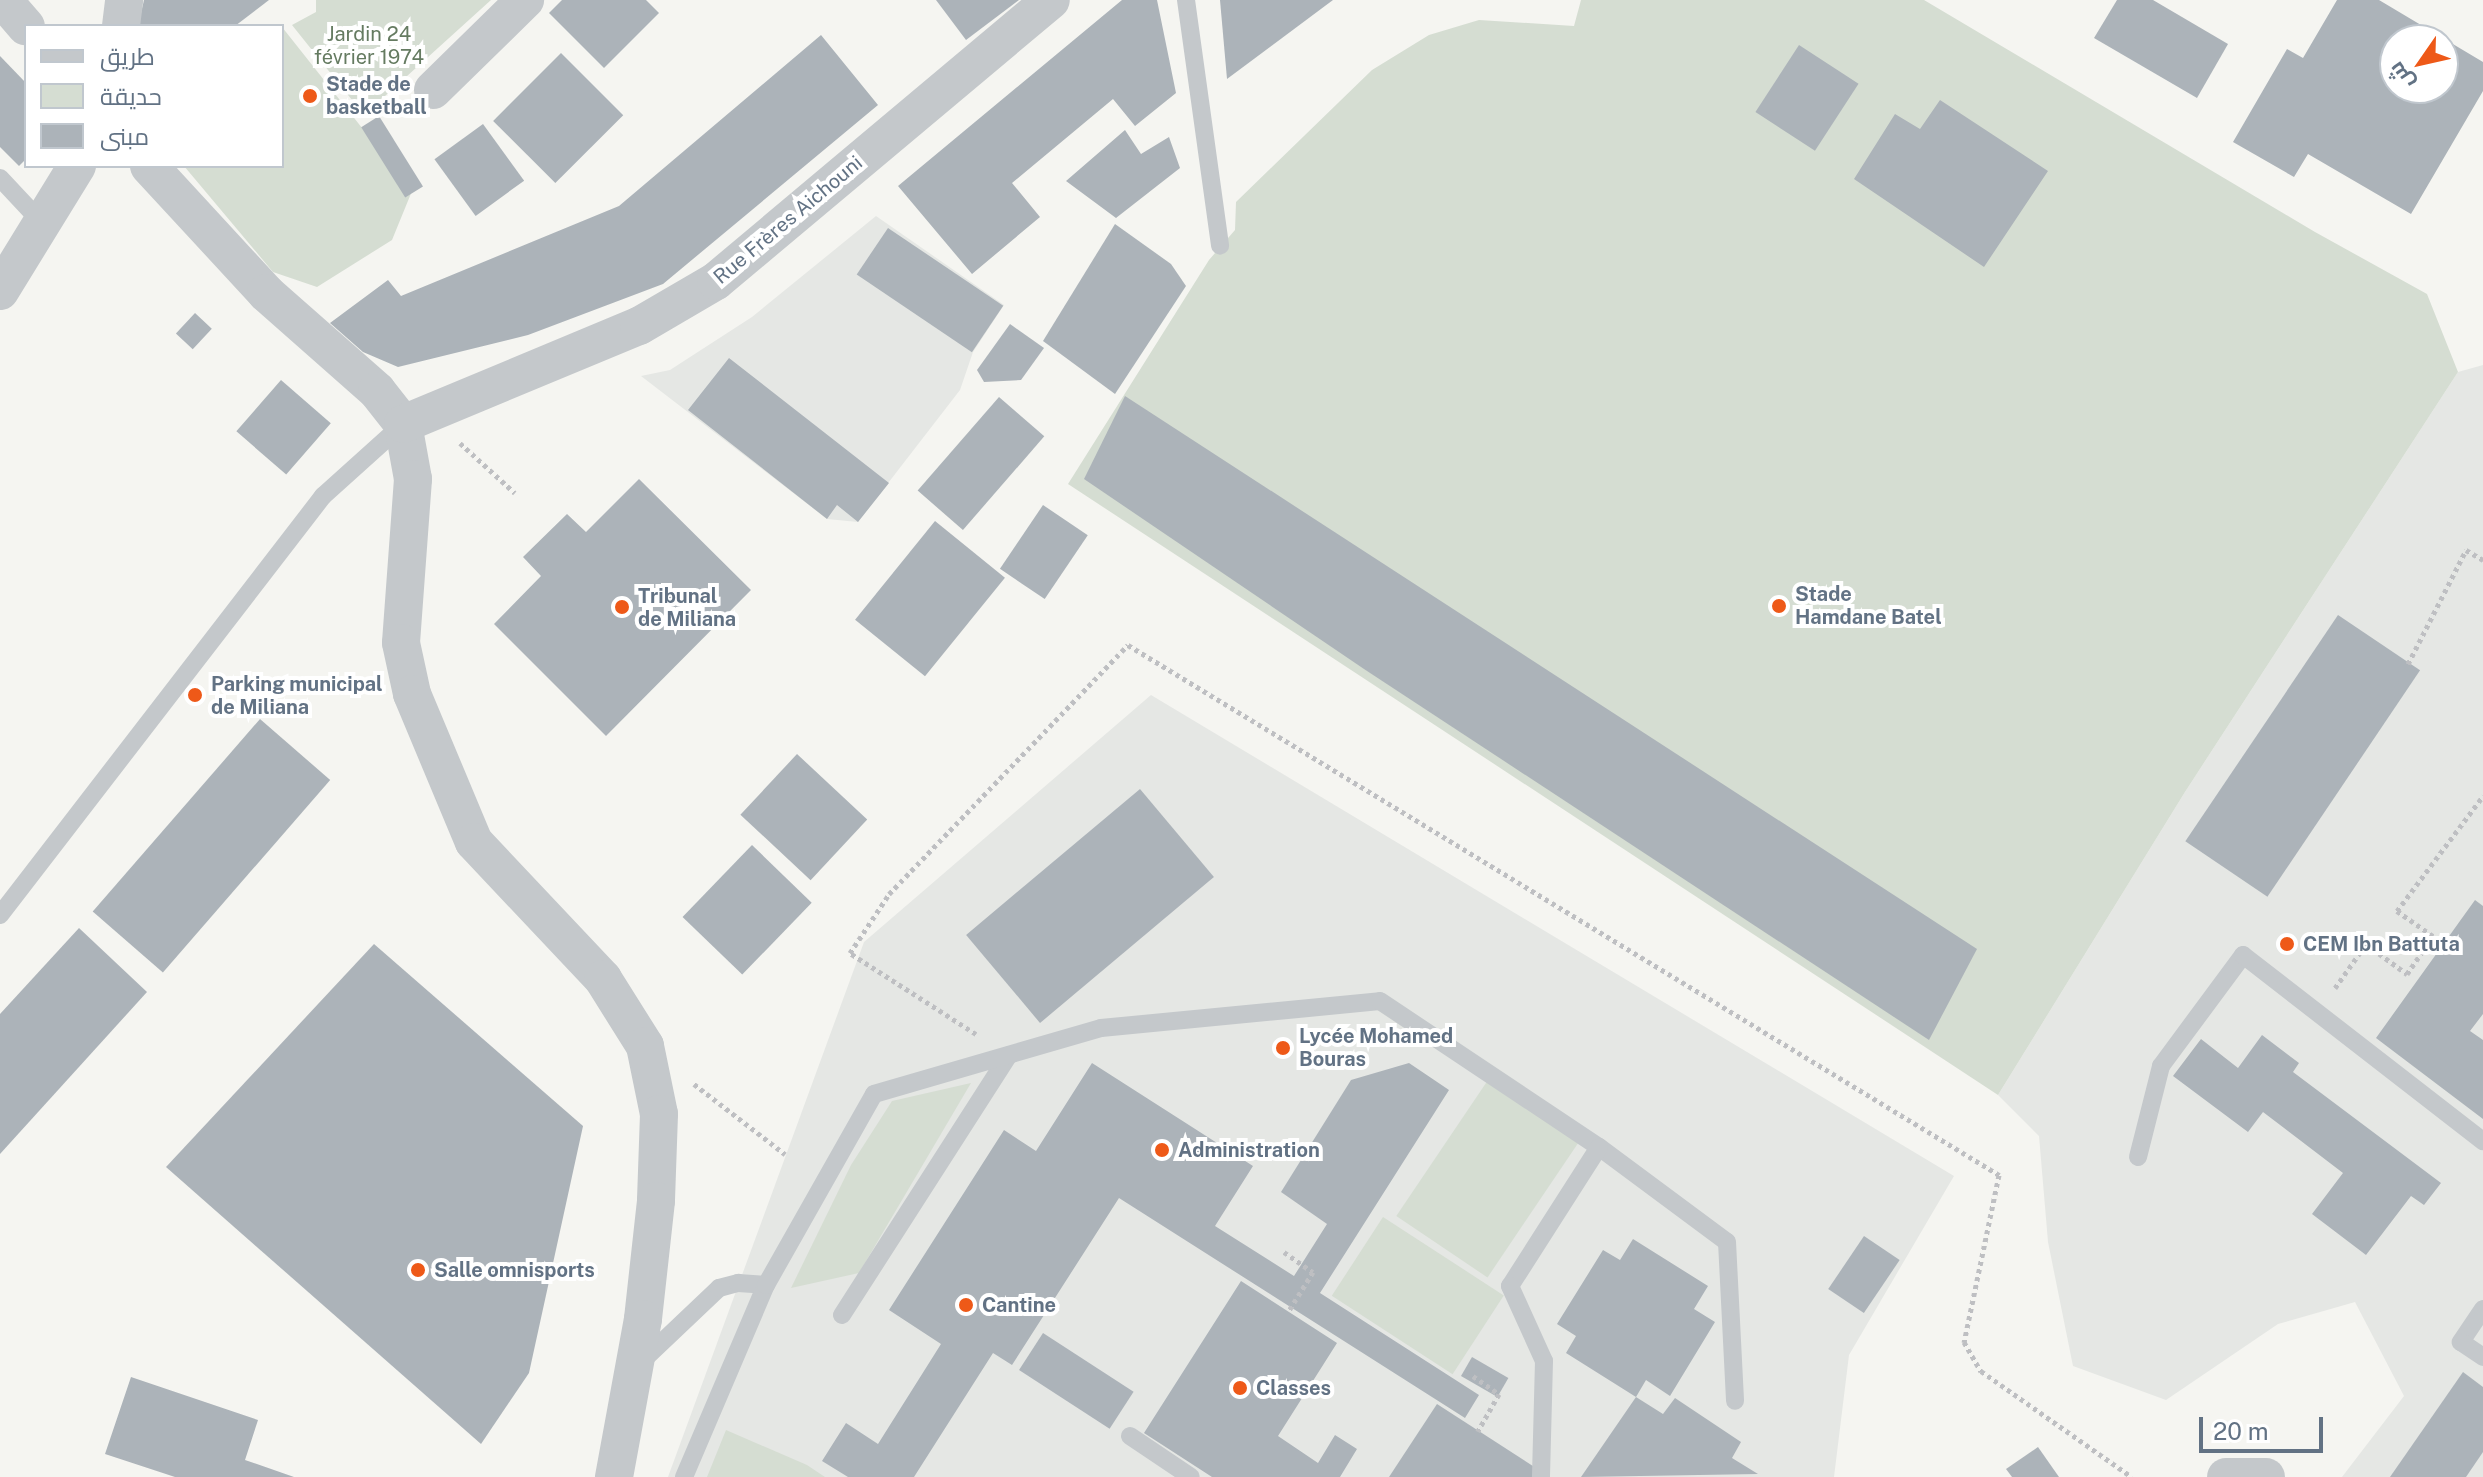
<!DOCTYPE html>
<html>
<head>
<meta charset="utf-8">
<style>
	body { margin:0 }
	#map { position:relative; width:2483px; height:1477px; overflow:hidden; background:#f5f5f1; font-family:"Public Sans",Cairo,sans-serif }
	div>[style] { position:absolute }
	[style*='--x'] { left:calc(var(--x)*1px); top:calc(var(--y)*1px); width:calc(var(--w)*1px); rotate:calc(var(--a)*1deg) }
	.built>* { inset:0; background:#e5e7e4 }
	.green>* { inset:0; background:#d5ddd2; transform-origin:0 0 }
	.building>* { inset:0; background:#acb3b9; transform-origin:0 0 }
	.path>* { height:5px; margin-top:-2.5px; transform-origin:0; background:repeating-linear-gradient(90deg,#bebfc2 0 4px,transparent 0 8px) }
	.lane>* { height:18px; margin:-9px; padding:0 9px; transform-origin:9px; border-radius:9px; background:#c4c8cb }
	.street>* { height:38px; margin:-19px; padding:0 19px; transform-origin:19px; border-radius:19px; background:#c4c8cb }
	.dots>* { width:22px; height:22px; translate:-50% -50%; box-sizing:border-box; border:4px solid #fff; border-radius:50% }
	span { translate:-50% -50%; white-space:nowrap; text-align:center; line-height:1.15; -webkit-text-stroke:8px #fff; paint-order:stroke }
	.park-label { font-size:20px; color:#657b61 }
	.poi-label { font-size:20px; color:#627284; font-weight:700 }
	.left { translate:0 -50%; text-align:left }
	.street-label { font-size:20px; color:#627284 }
	.legend { position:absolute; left:24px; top:24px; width:260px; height:144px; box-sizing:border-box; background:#fff; border:2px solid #c0c7ce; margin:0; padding:10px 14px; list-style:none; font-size:24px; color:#627284 }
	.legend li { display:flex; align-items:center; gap:16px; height:40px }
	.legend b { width:40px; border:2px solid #c0c7ce }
	.north { position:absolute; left:2379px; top:24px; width:80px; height:80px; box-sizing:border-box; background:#fff; border:2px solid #c0c7ce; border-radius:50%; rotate:236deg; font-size:22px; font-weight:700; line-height:32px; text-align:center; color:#627284 }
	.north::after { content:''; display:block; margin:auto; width:28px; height:36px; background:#ee5918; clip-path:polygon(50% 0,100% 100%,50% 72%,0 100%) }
	.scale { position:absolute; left:2199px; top:1417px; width:124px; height:36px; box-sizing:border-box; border:4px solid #627284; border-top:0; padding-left:10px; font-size:24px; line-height:28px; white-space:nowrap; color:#627284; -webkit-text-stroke:6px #fff; paint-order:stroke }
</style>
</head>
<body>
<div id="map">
	<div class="built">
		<i style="clip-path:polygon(876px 216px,1004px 305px,973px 352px,960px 390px,858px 522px,827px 519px,641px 376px,670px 370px,752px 317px)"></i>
		<i style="clip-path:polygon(2483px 365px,2483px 1477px,2342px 1477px,2404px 1396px,2355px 1302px,2278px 1324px,2166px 1400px,2073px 1366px,2048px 1242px,2039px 1136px,1998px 1095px,2185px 792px,2458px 372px)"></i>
		<i style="clip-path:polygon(1151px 695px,1954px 1176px,1849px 1355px,1834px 1477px,668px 1477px,864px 942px)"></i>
	</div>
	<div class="green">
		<i style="clip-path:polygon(316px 0,491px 0,364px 115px,292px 25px,316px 12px)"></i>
		<i style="clip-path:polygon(1581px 0,1924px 0,2315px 232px,2427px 294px,2458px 372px,2185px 792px,1998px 1095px,1068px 484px,1209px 260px,1235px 230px,1236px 202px,1372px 70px,1429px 35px,1479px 20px,1574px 26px)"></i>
		<i style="clip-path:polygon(282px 27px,412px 191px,392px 240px,317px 287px,273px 272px,184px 166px,282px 166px)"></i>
		<i style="left:1488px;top:1080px;width:110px;height:164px;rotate:34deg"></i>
		<i style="clip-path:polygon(971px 1083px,859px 1273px,791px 1288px,851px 1165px,892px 1101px)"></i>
		<i style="left:1383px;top:1217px;width:144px;height:94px;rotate:33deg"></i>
		<i style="clip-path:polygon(726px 1430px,807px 1465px,825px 1477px,707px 1477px)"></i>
	</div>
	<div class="building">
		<i style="clip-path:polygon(144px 0,269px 0,235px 26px,138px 26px)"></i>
		<i style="clip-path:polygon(562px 0,646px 0,659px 13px,604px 68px,549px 13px)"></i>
		<i style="clip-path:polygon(936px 0,1019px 0,966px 40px)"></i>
		<i style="clip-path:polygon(1122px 0,1157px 0,1176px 93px,1135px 126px,1113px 99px,1012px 183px,1040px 217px,972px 274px,898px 186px)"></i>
		<i style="clip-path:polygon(1220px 0,1333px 0,1227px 79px)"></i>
		<i style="clip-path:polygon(2117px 0,2153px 0,2228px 44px,2197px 98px,2094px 38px)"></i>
		<i style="clip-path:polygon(evenodd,2337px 0,2379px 0,2483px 62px,2483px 91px,2411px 214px,2308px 154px,2294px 177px,2233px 142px,2287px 49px,2303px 58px,2337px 0,2395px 40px,2443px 40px,2443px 88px,2395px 88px,2395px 40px)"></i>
		<i style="clip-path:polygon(821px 35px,878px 105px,663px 284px,528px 335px,398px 367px,363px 352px,330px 323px,388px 280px,401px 296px,619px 206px)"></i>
		<i style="left:1799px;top:45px;width:71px;height:80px;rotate:33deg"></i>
		<i style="left:561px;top:53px;width:88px;height:96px;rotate:45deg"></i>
		<i style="clip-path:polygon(0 56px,26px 83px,26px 159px,19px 166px,0 147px)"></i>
		<i style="clip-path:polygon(1940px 100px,2048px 171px,1984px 267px,1854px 179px,1895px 114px,1920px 129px)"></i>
		<i style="left:379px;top:116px;width:83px;height:21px;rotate:58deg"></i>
		<i style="left:483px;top:124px;width:70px;height:60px;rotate:54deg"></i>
		<i style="clip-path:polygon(1125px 130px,1141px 154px,1169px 137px,1180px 168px,1116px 218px,1066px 181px)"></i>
		<i style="clip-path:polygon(1115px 224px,1171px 264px,1186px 286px,1115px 394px,1043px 341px)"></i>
		<i style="left:888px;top:228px;width:139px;height:56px;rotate:34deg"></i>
		<i style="left:195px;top:313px;width:23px;height:28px;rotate:43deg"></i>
		<i style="clip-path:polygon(1010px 324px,1044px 348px,1021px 380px,984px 382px,977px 370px)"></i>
		<i style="clip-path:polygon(729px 358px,889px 483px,858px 522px,837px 505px,827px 519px,688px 410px)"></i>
		<i style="left:281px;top:380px;width:66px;height:68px;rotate:41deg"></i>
		<i style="clip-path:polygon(1125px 396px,1977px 949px,1929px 1040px,1364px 669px,1084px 479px)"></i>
		<i style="left:999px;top:397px;width:60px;height:124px;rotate:41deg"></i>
		<i style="clip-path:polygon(639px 479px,751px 590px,606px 736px,494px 624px,541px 576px,523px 557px,567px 514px,586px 532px)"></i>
		<i style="left:1043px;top:505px;width:54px;height:77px;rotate:34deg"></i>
		<i style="left:935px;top:521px;width:90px;height:127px;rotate:39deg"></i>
		<i style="left:2338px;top:615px;width:99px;height:273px;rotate:34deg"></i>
		<i style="left:260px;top:719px;width:93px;height:255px;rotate:41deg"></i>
		<i style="left:797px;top:754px;width:96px;height:83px;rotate:43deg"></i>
		<i style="left:1140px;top:789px;width:115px;height:227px;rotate:50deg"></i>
		<i style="left:752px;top:845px;width:83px;height:100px;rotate:44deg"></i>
		<i style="clip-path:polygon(2475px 900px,2483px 906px,2483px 1014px,2470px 1031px,2483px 1040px,2483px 1119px,2376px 1038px)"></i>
		<i style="clip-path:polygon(79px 928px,147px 992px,0 1154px,0 1014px)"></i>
		<i style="clip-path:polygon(374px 944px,583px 1126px,529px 1373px,481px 1444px,166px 1167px)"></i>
		<i style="clip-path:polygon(2262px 1035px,2299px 1063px,2293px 1072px,2441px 1183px,2424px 1205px,2411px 1196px,2366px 1255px,2312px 1214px,2343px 1173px,2263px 1112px,2248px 1132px,2173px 1076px,2201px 1039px,2238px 1068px)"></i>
		<i style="clip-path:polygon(1092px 1063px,1253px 1166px,1215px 1226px,1294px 1276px,1327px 1224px,1281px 1192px,1351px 1080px,1409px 1063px,1449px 1090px,1320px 1293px,1479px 1395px,1465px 1418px,1119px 1198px,1012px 1365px,993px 1353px,914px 1477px,848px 1477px,822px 1461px,846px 1423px,878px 1444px,941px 1344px,889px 1310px,1004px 1130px,1036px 1151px)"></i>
		<i style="left:1864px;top:1236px;width:43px;height:64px;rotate:34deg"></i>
		<i style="clip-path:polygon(1633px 1239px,1708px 1286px,1694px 1309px,1715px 1322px,1670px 1396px,1646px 1380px,1636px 1397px,1566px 1353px,1576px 1336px,1557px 1324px,1603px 1250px,1620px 1260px)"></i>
		<i style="clip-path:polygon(1241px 1281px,1337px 1343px,1278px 1436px,1318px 1463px,1335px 1435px,1357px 1449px,1340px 1477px,1212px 1477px,1144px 1433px)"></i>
		<i style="left:1043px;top:1333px;width:108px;height:44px;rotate:33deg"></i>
		<i style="left:1472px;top:1357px;width:42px;height:22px;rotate:30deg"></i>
		<i style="clip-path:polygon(2463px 1372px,2483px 1387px,2483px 1452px,2466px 1477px,2390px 1477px)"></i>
		<i style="clip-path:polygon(131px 1377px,258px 1420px,245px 1460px,294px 1477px,175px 1477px,105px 1454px)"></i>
		<i style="clip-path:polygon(1636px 1397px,1663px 1414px,1675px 1398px,1741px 1442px,1732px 1458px,1758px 1474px,1581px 1477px)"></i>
		<i style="clip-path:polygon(1437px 1404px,1539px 1470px,1534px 1477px,1389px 1477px)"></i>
		<i style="clip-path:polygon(2038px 1447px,2059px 1477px,2012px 1477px,2006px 1469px)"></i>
	</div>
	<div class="path">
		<i style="--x:460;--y:443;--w:74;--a:42.3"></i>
		<i style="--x:2408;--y:664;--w:128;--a:-63"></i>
		<i style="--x:2466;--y:550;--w:20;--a:30"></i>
		<i style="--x:2335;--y:988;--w:54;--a:-54.8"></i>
		<i style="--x:2366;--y:944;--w:51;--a:36.2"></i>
		<i style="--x:2407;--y:974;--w:46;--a:-55.6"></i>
		<i style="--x:2433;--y:936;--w:44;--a:-145.2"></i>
		<i style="--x:2397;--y:911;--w:144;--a:-53.2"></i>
		<i style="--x:976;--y:1034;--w:150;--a:-147.3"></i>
		<i style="--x:850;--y:953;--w:71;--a:-56.5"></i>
		<i style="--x:889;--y:894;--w:345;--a:-46.2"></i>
		<i style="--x:1128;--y:645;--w:1020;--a:31.32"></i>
		<i style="--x:1999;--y:1175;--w:171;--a:101.8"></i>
		<i style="--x:1964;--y:1342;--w:34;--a:60"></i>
		<i style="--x:1981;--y:1371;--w:184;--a:35.1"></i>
		<i style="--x:694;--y:1084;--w:115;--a:37.6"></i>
		<i style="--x:1284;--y:1252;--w:35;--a:35"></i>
		<i style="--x:1313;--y:1272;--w:47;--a:122"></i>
		<i style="--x:1473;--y:1376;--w:32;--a:35"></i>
		<i style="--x:1499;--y:1394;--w:43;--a:119.6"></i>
	</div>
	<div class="lane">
		<i style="--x:1186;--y:0;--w:248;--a:82.1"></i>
		<i style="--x:0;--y:178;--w:63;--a:46.9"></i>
		<i style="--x:0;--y:915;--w:529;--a:-52.37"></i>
		<i style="--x:323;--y:496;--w:108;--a:-42"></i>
		<i style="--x:1599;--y:1147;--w:159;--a:36.6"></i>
		<i style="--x:1727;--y:1242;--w:159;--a:87.1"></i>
		<i style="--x:2138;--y:1157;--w:94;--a:-75.8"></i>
		<i style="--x:2161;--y:1066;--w:138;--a:-53.5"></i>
		<i style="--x:2243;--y:955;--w:304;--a:37.8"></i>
		<i style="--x:2483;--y:1309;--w:40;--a:124"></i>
		<i style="--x:2461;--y:1342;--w:27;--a:34"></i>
		<i style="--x:842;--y:1315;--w:309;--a:-57.3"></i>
		<i style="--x:640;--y:1363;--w:109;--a:-43.5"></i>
		<i style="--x:719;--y:1288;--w:20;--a:-15"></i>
		<i style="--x:738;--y:1283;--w:28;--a:4"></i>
		<i style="--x:1130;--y:1436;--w:73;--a:33.9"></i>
		<i style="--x:684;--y:1477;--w:209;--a:-66.9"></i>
		<i style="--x:766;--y:1285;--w:219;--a:-60.5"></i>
		<i style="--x:874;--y:1094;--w:236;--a:-16.2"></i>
		<i style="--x:1101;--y:1028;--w:280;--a:-5.5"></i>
		<i style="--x:1380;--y:1001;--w:263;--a:33.7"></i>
		<i style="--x:1599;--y:1147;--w:165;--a:122.6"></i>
		<i style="--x:1510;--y:1286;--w:82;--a:65.6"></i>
		<i style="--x:1544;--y:1361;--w:116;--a:91.5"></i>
	</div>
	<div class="street">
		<i style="--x:3;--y:0;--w:35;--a:49"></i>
		<i style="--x:121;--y:26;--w:26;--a:-83"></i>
		<i style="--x:433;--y:90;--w:129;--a:-44.4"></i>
		<i style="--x:149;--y:166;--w:173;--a:47.3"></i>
		<i style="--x:266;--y:293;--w:148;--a:41.4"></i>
		<i style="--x:377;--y:391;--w:42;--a:51.8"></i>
		<i style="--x:403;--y:424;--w:56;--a:79.7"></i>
		<i style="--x:413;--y:479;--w:164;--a:94.2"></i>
		<i style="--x:401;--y:643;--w:52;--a:77.8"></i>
		<i style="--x:412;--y:694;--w:160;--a:67.3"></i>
		<i style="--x:474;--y:842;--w:188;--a:46.7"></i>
		<i style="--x:603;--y:979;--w:79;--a:57.9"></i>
		<i style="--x:645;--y:1046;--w:69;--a:78.4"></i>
		<i style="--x:659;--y:1114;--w:87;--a:92"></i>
		<i style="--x:656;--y:1201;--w:119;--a:96.3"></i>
		<i style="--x:643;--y:1319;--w:161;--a:100.4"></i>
		<i style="--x:0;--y:291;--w:147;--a:-58.4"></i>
		<i style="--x:403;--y:424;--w:256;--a:-22.6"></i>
		<i style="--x:639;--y:326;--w:89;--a:-30.3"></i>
		<i style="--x:716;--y:281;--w:437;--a:-40"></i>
		<i style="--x:2226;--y:1477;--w:40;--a:0"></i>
	</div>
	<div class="dots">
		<i style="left:310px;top:96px;background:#ee5918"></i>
		<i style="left:1779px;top:606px;background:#ee5918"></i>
		<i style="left:622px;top:607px;background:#ee5918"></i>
		<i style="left:195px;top:695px;background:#ee5918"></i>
		<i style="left:2287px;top:944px;background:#ee5918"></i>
		<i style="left:1283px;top:1048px;background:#ee5918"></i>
		<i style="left:1162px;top:1150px;background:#ee5918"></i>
		<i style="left:418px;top:1270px;background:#ee5918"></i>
		<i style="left:966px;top:1305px;background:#ee5918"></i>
		<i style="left:1240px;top:1388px;background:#ee5918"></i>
	</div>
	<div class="park-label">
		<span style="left:369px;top:46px">Jardin 24<br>février 1974</span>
	</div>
	<div class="poi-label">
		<span class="left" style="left:326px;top:96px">Stade de<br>basketball</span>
		<span class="left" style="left:1795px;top:606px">Stade<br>Hamdane Batel</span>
		<span class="left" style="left:638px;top:608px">Tribunal<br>de Miliana</span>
		<span class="left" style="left:211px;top:696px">Parking municipal<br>de Miliana</span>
		<span class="left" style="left:2303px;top:944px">CEM Ibn Battuta</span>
		<span class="left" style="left:1299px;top:1048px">Lycée Mohamed<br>Bouras</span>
		<span class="left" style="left:1178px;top:1150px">Administration</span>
		<span class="left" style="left:434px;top:1270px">Salle omnisports</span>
		<span class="left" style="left:982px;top:1305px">Cantine</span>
		<span class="left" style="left:1256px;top:1388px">Classes</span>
	</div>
	<div class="street-label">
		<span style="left:788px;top:220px;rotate:-40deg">Rue Frères Aichouni</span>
	</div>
	<ul class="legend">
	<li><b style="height:10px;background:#c4c8cb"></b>طريق</li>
	<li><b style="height:22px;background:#d5ddd2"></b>حديقة</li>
	<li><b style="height:22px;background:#acb3b9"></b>مبنى</li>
	</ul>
	<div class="north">ش</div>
	<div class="scale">20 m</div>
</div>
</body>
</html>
